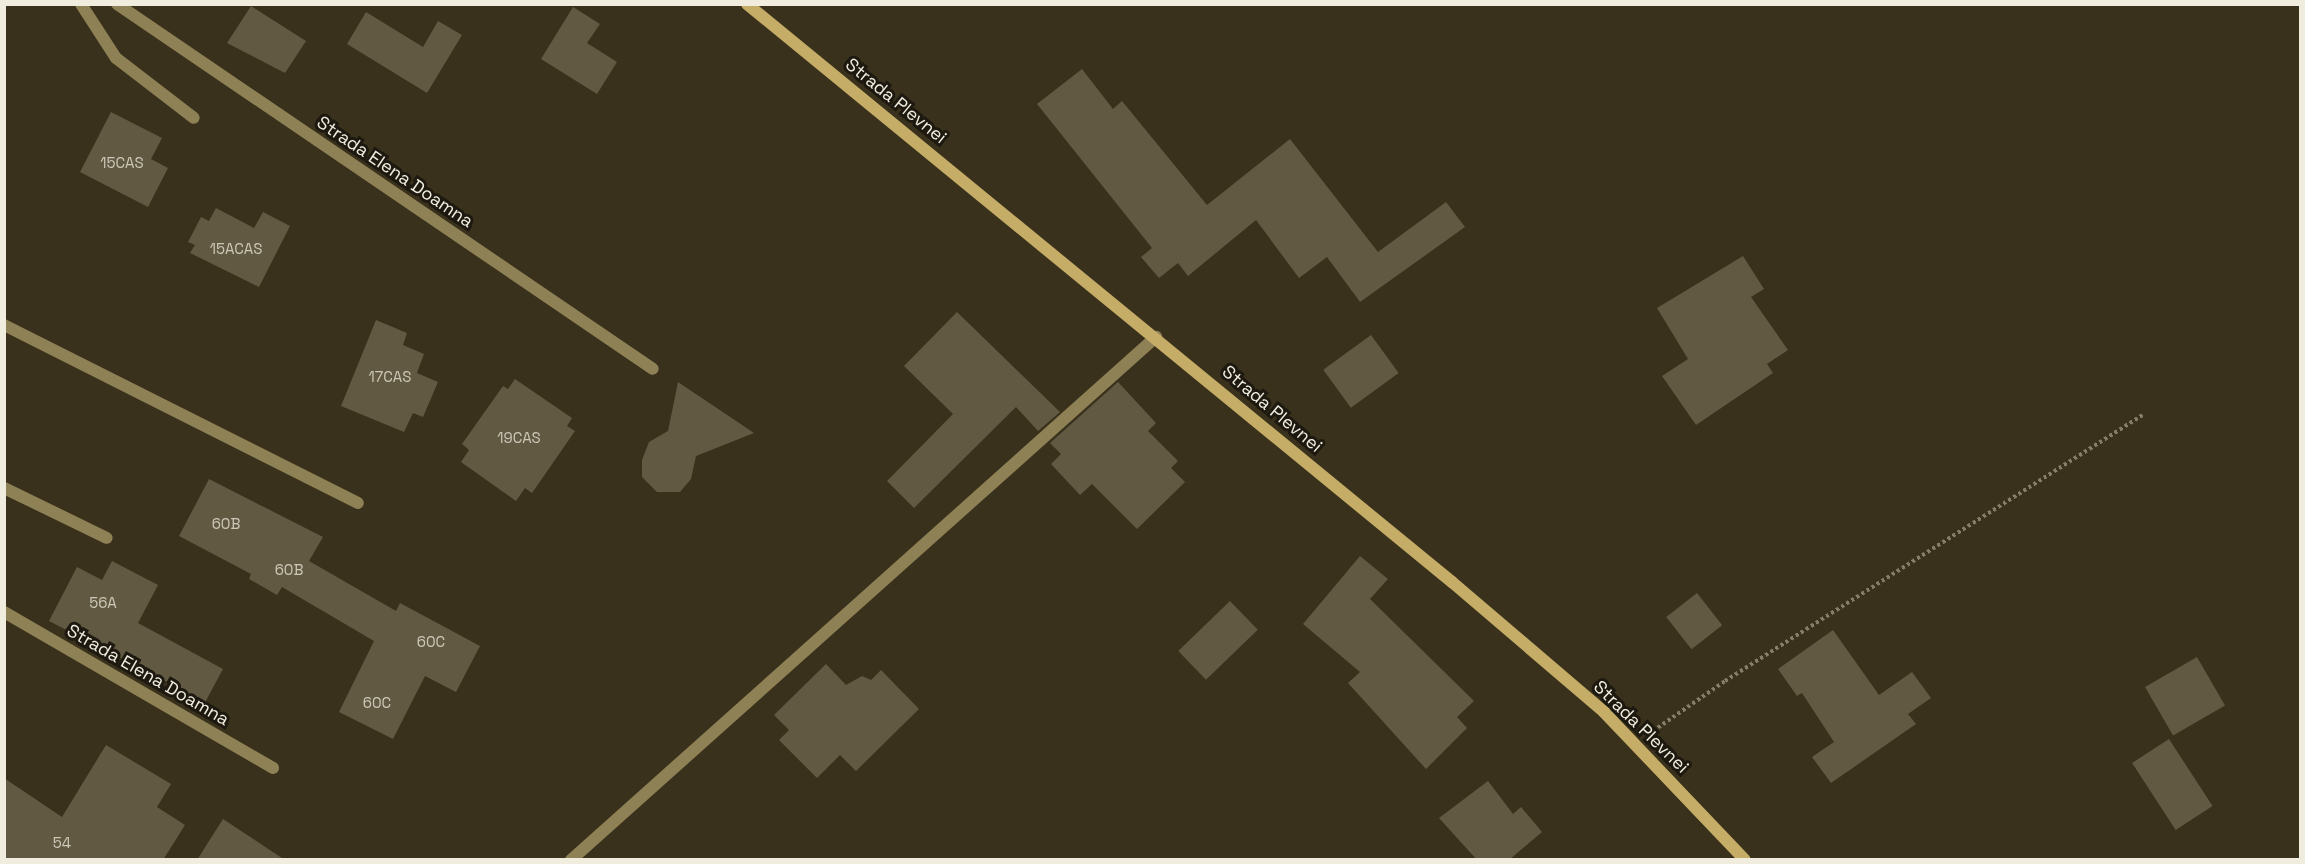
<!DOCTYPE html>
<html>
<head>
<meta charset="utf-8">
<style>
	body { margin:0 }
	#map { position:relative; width:2305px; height:864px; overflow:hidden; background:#39311b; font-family:"Space Grotesk",sans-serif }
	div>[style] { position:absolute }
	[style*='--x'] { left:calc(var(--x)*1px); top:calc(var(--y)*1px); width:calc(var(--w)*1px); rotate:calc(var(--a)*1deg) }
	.building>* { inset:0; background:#615941; transform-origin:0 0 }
	.path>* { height:4px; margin-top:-2px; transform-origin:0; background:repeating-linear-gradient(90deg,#837d6a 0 3px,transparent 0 6px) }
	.street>* { height:12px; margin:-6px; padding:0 6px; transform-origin:6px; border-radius:6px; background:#8f8156 }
	.secondary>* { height:12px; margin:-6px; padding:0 6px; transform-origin:6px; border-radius:6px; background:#c5ad68 }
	span { translate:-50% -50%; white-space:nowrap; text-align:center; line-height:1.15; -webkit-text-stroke:6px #1d1910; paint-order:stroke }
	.number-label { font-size:15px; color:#ccc7b7 }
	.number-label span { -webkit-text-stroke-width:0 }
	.street-label { font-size:18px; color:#f0ecde }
	.frame { position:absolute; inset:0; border:6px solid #f0ecde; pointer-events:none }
</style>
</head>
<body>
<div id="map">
	<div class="building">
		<i style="clip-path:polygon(251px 6px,306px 41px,285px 73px,227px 43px)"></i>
		<i style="clip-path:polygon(573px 7px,600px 24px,587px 43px,617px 62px,597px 94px,541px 59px)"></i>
		<i style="clip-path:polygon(366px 12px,423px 47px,438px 21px,462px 35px,427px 93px,347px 44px)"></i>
		<i style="clip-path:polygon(1082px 69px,1113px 109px,1122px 101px,1207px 205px,1290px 139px,1378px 252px,1446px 202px,1465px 227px,1360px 302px,1327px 257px,1299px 278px,1256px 220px,1188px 276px,1178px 263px,1159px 278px,1141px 257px,1152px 248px,1037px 104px)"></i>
		<i style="clip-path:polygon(111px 112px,162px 138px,151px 159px,168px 168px,148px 207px,80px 172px)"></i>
		<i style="clip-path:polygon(216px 208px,254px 228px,263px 212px,290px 226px,259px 287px,190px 253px,195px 245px,188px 242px,201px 217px,209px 221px)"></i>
		<i style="clip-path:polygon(1743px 256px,1764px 289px,1751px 297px,1788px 350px,1767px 364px,1773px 373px,1696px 425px,1662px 376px,1688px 359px,1657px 308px)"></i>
		<i style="clip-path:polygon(957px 312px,1060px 412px,1038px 431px,1016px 407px,914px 508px,887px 481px,953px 414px,904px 366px)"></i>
		<i style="clip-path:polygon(376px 320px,407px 333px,403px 345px,424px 354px,417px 373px,438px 382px,423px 417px,413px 413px,404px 432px,341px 406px)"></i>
		<i style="left:1371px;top:335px;width:47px;height:59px;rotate:54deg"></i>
		<i style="clip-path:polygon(515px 379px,572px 418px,567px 426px,575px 431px,532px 493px,525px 488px,516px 501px,461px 462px,469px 450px,462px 444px,503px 386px,508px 389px)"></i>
		<i style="clip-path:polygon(678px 382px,754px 433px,696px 456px,691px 479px,680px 492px,657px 492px,642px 477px,642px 460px,649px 442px,668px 431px)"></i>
		<i style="clip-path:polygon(1118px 382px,1156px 423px,1148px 431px,1178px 461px,1171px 468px,1185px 482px,1137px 529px,1092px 484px,1080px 495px,1051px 464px,1061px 454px,1050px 443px)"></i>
		<i style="clip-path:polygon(209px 479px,323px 537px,309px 561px,396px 611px,400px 603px,480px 646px,456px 692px,425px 676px,393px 739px,339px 712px,374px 641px,282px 587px,277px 595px,249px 579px,251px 574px,179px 536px)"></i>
		<i style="clip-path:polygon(1360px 556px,1388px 579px,1370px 599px,1474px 701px,1457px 717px,1467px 728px,1426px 769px,1348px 683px,1360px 672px,1303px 624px)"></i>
		<i style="clip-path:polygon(112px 561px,158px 585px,138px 623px,223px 669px,202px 708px,172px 692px,175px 686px,49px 621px,77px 567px,102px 580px)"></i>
		<i style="left:1697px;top:593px;width:41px;height:39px;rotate:52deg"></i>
		<i style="left:1230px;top:601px;width:40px;height:72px;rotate:46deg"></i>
		<i style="clip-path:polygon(1833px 630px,1879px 695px,1912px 672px,1931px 698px,1908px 714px,1916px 724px,1831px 783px,1812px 757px,1834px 742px,1802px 693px,1797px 696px,1778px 669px)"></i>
		<i style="left:2197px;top:657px;width:56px;height:60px;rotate:60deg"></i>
		<i style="clip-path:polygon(826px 664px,846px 685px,862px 676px,871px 680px,881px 670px,919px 709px,856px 771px,840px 755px,817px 778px,779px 740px,789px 730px,774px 715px)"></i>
		<i style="left:2169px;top:739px;width:80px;height:44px;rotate:57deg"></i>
		<i style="clip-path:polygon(106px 745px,171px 784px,157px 807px,185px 825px,163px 860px,4px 860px,4px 778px,62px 817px)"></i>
		<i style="clip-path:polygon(1488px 781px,1513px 814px,1521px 807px,1542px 832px,1509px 860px,1477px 860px,1439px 818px)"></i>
		<i style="clip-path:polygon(223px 819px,285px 860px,197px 860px)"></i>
	</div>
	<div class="path">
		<i style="--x:1653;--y:731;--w:88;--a:-34.8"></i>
		<i style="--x:1725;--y:681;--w:497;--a:-32.5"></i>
	</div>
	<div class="street">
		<i style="--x:81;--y:4;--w:64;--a:57.1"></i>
		<i style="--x:116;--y:58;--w:98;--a:37.6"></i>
		<i style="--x:117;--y:4;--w:648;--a:34.25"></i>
		<i style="--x:4;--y:325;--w:396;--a:26.7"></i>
		<i style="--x:4;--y:488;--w:114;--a:25.9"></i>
		<i style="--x:4;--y:612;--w:311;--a:30.1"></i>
		<i style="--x:571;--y:860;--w:785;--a:-41.8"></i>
	</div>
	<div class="secondary">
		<i style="--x:747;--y:4;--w:912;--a:39.35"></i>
		<i style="--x:1452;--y:582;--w:200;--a:40.5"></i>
		<i style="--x:1604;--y:712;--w:204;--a:46.4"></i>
	</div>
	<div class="number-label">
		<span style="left:122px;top:163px">15CAS</span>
		<span style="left:236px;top:249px">15ACAS</span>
		<span style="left:390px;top:377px">17CAS</span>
		<span style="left:519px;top:438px">19CAS</span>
		<span style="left:226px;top:524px">60B</span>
		<span style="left:289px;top:570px">60B</span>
		<span style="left:103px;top:603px">56A</span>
		<span style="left:431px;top:642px">60C</span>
		<span style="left:377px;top:703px">60C</span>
		<span style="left:62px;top:843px">54</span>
	</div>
	<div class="street-label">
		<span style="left:896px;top:101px;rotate:39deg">Strada Plevnei</span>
		<span style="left:395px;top:172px;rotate:34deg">Strada Elena Doamna</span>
		<span style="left:1272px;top:409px;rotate:40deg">Strada Plevnei</span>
		<span style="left:148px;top:675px;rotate:30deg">Strada Elena Doamna</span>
		<span style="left:1641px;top:727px;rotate:44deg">Strada Plevnei</span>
	</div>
	<div class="frame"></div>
</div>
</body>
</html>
